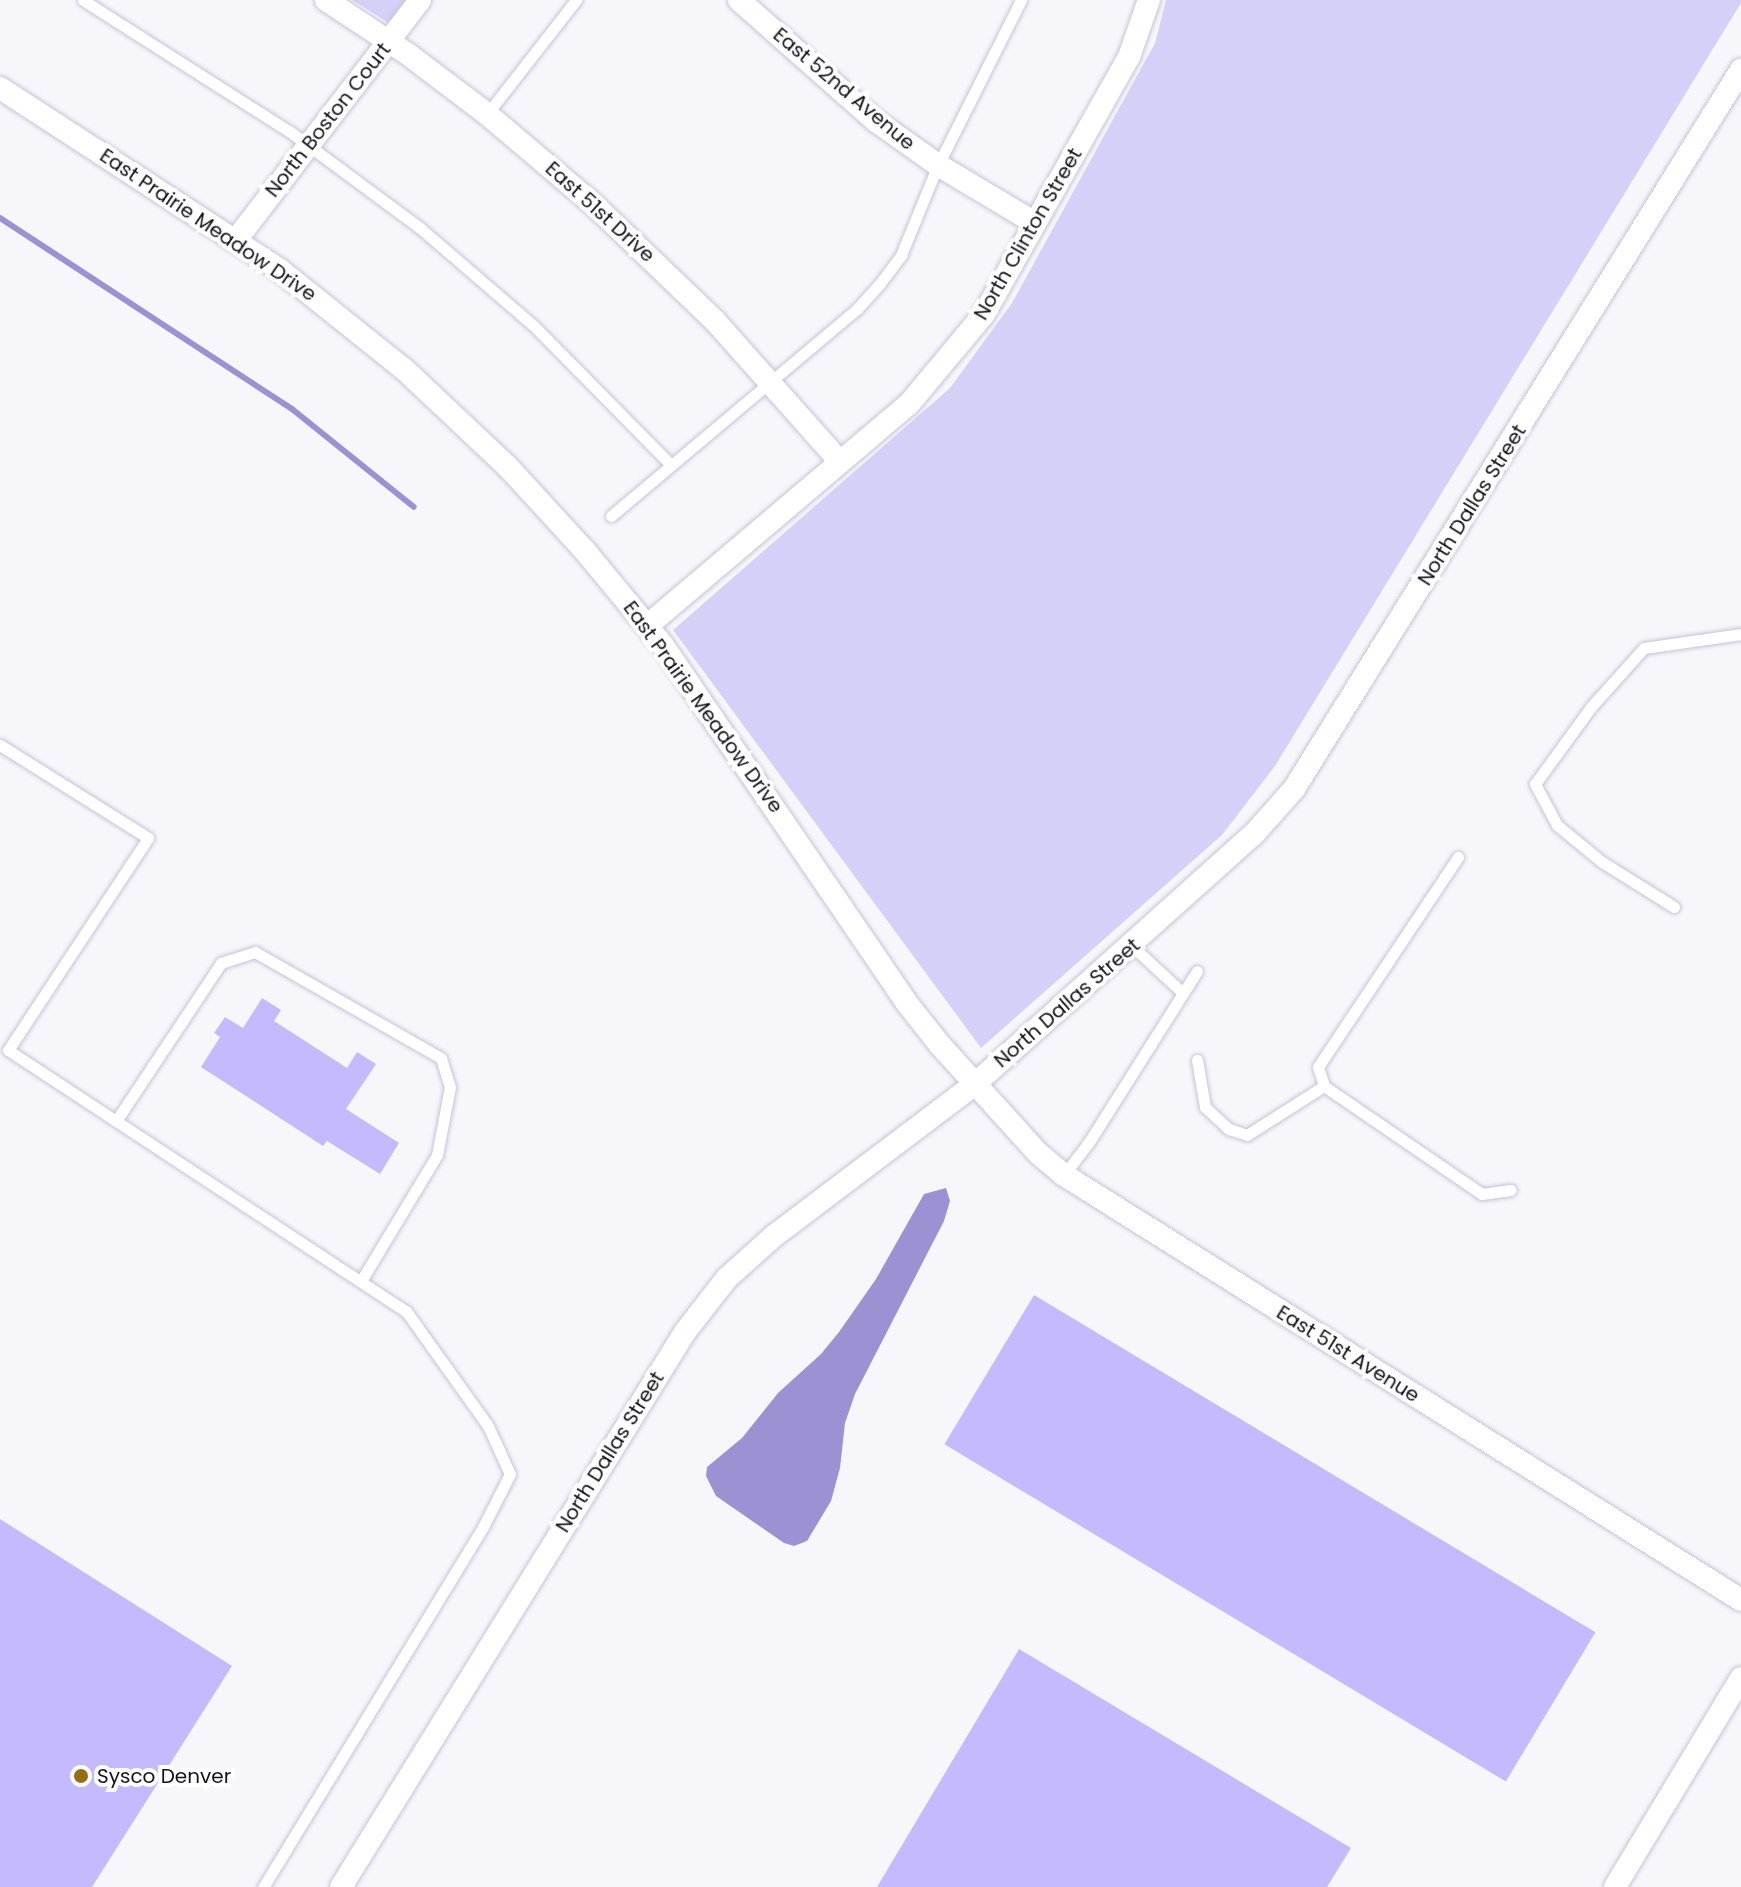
<!DOCTYPE html>
<html>
<head>
<meta charset="utf-8">
<style>
	body { margin:0 }
	#map { position:relative; width:1741px; height:1887px; overflow:hidden; background:#f7f7fb; font-family:Poppins,sans-serif }
	div>[style] { position:absolute }
	[style*='--x'] { left:calc(var(--x)*1px); top:calc(var(--y)*1px); width:calc(var(--w)*1px); rotate:calc(var(--a)*1deg) }
	.green>* { inset:0; background:#d5d0f7 }
	.water>* { inset:0; background:#9c91d2 }
	.stream>* { height:6px; margin:-3px; padding:0 3px; transform-origin:3px; border-radius:3px; background:#9c91d2 }
	.building>* { inset:0; background:#c4bafd; transform-origin:0 0 }
	.roads { filter:drop-shadow(0 0 2px #c6c3da) drop-shadow(0 0 2px #c6c3da) }
	.service>* { height:11px; margin:-5.5px; padding:0 5.5px; transform-origin:5.5px; border-radius:5.5px; background:#fff }
	.minor>* { height:22px; margin:-11px; padding:0 11px; transform-origin:11px; border-radius:11px; background:#fff }
	.dots>* { width:22px; height:22px; translate:-50% -50%; box-sizing:border-box; border:4px solid #fff; border-radius:50% }
	span { translate:-50% -50%; white-space:nowrap; text-align:center; line-height:1.15; -webkit-text-stroke:8px #fff; paint-order:stroke }
	.street-label { font-size:20px; color:#13121a }
	.poi-label { font-size:20px; color:#13121a }
	.left { translate:0 -50%; text-align:left }
</style>
</head>
<body>
<div id="map">
	<div class="green">
		<i style="clip-path:polygon(352px 0,407px 0,389px 23px)"></i>
		<i style="clip-path:polygon(1166px 0,1741px 0,1741px 3px,1275px 766px,1222px 835px,981px 1048px,673px 630px,950px 388px,1012px 303px,1155px 43px)"></i>
	</div>
	<div class="water">
		<i style="clip-path:polygon(946px 1188px,950px 1201px,944px 1221px,855px 1394px,845px 1423px,840px 1468px,831px 1501px,807px 1541px,794px 1546px,784px 1543px,716px 1496px,706px 1476px,707px 1467px,742px 1438px,778px 1393px,821px 1354px,839px 1332px,876px 1279px,924px 1194px)"></i>
	</div>
	<div class="stream">
		<i style="--x:0;--y:218;--w:349;--a:33.2"></i>
		<i style="--x:292;--y:409;--w:156;--a:38.8"></i>
	</div>
	<div class="building">
		<i style="clip-path:polygon(262px 998px,281px 1010px,274px 1021px,347px 1068px,357px 1052px,376px 1064px,346px 1109px,399px 1143px,380px 1174px,327px 1141px,323px 1146px,201px 1067px,220px 1037px,214px 1033px,225px 1017px,243px 1028px)"></i>
		<i style="left:1034px;top:1295px;width:655px;height:174px;rotate:31deg"></i>
		<i style="clip-path:polygon(0 1519px,232px 1666px,92px 1887px,0 1887px)"></i>
		<i style="clip-path:polygon(1019px 1649px,1351px 1848px,1327px 1887px,877px 1887px)"></i>
	</div>
	<div class="roads">
		<div class="service">
			<i style="--x:83;--y:0;--w:244;--a:32.5"></i>
			<i style="--x:289;--y:131;--w:163;--a:36.5"></i>
			<i style="--x:420;--y:228;--w:150;--a:40.7"></i>
			<i style="--x:534;--y:326;--w:194;--a:45.4"></i>
			<i style="--x:487;--y:114;--w:145;--a:-52"></i>
			<i style="--x:611;--y:516;--w:322;--a:-40.1"></i>
			<i style="--x:857;--y:309;--w:31;--a:-48"></i>
			<i style="--x:878;--y:286;--w:39;--a:-53"></i>
			<i style="--x:901;--y:255;--w:97;--a:-67.7"></i>
			<i style="--x:938;--y:165;--w:185;--a:-63.3"></i>
			<i style="--x:0;--y:745;--w:175;--a:32.1"></i>
			<i style="--x:148;--y:838;--w:254;--a:123.4"></i>
			<i style="--x:8;--y:1050;--w:476;--a:33.3"></i>
			<i style="--x:406;--y:1311;--w:141;--a:54.5"></i>
			<i style="--x:488;--y:1426;--w:53;--a:65.4"></i>
			<i style="--x:510;--y:1474;--w:59;--a:117"></i>
			<i style="--x:483;--y:1527;--w:422;--a:121.4"></i>
			<i style="--x:1458;--y:857;--w:252;--a:123.7"></i>
			<i style="--x:1318;--y:1067;--w:20;--a:72"></i>
			<i style="--x:1324;--y:1086;--w:191;--a:34.4"></i>
			<i style="--x:1482;--y:1194;--w:29;--a:-8"></i>
			<i style="--x:1674;--y:907;--w:85;--a:-148"></i>
			<i style="--x:1602;--y:862;--w:58;--a:-140.6"></i>
			<i style="--x:1557;--y:825;--w:47;--a:-118.2"></i>
			<i style="--x:1535;--y:784;--w:95;--a:-54"></i>
			<i style="--x:1591;--y:707;--w:79;--a:-48.1"></i>
			<i style="--x:1644;--y:648;--w:98;--a:-8.2"></i>
			<i style="--x:1132;--y:946;--w:69;--a:42.7"></i>
			<i style="--x:1197;--y:1060;--w:48;--a:80.3"></i>
			<i style="--x:1205;--y:1107;--w:33;--a:43"></i>
			<i style="--x:1229;--y:1129;--w:19;--a:18"></i>
			<i style="--x:1247;--y:1135;--w:91;--a:-32.5"></i>
			<i style="--x:116;--y:1121;--w:190;--a:-56.4"></i>
			<i style="--x:221;--y:963;--w:36;--a:-18"></i>
			<i style="--x:255;--y:952;--w:214;--a:29.7"></i>
			<i style="--x:441;--y:1058;--w:30;--a:73"></i>
			<i style="--x:450;--y:1087;--w:69;--a:100.8"></i>
			<i style="--x:437;--y:1155;--w:147;--a:121.1"></i>
			<i style="--x:1064;--y:1175;--w:41;--a:-52.9"></i>
			<i style="--x:1089;--y:1142;--w:202;--a:-57.7"></i>
		</div>
		<div class="minor">
			<i style="--x:326;--y:0;--w:100;--a:33.5"></i>
			<i style="--x:409;--y:55;--w:98;--a:37.1"></i>
			<i style="--x:487;--y:114;--w:138;--a:40.3"></i>
			<i style="--x:592;--y:203;--w:170;--a:43.8"></i>
			<i style="--x:715;--y:321;--w:188;--a:48.4"></i>
			<i style="--x:739;--y:0;--w:183;--a:41.5"></i>
			<i style="--x:876;--y:121;--w:76;--a:35.4"></i>
			<i style="--x:938;--y:165;--w:113;--a:30.9"></i>
			<i style="--x:0;--y:88;--w:334;--a:33"></i>
			<i style="--x:280;--y:270;--w:160;--a:38.7"></i>
			<i style="--x:405;--y:370;--w:141;--a:43.3"></i>
			<i style="--x:508;--y:467;--w:114;--a:47.5"></i>
			<i style="--x:585;--y:551;--w:121;--a:50.4"></i>
			<i style="--x:662;--y:644;--w:433;--a:55.7"></i>
			<i style="--x:906;--y:1002;--w:55;--a:51.7"></i>
			<i style="--x:940;--y:1045;--w:147;--a:47.8"></i>
			<i style="--x:1039;--y:1154;--w:33;--a:40"></i>
			<i style="--x:1064;--y:1175;--w:799;--a:32.12"></i>
			<i style="--x:236;--y:240;--w:302;--a:-52.5"></i>
			<i style="--x:647;--y:626;--w:343;--a:-40.3"></i>
			<i style="--x:909;--y:404;--w:117;--a:-50.2"></i>
			<i style="--x:984;--y:314;--w:295;--a:-60.6"></i>
			<i style="--x:1129;--y:57;--w:60;--a:-70.7"></i>
			<i style="--x:341;--y:1887;--w:653;--a:-58.21"></i>
			<i style="--x:685;--y:1332;--w:68;--a:-52.1"></i>
			<i style="--x:727;--y:1278;--w:63;--a:-41.8"></i>
			<i style="--x:774;--y:1236;--w:252;--a:-37.1"></i>
			<i style="--x:975;--y:1084;--w:375;--a:-41.9"></i>
			<i style="--x:1254;--y:834;--w:60;--a:-48.4"></i>
			<i style="--x:1294;--y:789;--w:847;--a:-58.13"></i>
			<i style="--x:1615;--y:1887;--w:244;--a:-58.9"></i>
		</div>
	</div>
	<div class="dots">
		<i style="left:81px;top:1776px;background:#956d17"></i>
	</div>
	<div class="street-label">
		<span style="left:844px;top:89px;rotate:40deg">East 52nd Avenue</span>
		<span style="left:328px;top:120px;rotate:-52deg">North Boston Court</span>
		<span style="left:600px;top:212px;rotate:42deg">East 51st Drive</span>
		<span style="left:208px;top:225px;rotate:34deg">East Prairie Meadow Drive</span>
		<span style="left:1028px;top:234px;rotate:-60deg">North Clinton Street</span>
		<span style="left:1472px;top:505px;rotate:-58deg">North Dallas Street</span>
		<span style="left:703px;top:707px;rotate:54deg">East Prairie Meadow Drive</span>
		<span style="left:1067px;top:1003px;rotate:-41deg">North Dallas Street</span>
		<span style="left:1348px;top:1354px;rotate:32deg">East 51st Avenue</span>
		<span style="left:610px;top:1452px;rotate:-58deg">North Dallas Street</span>
	</div>
	<div class="poi-label">
		<span class="left" style="left:97px;top:1776px">Sysco Denver</span>
	</div>
</div>
</body>
</html>
